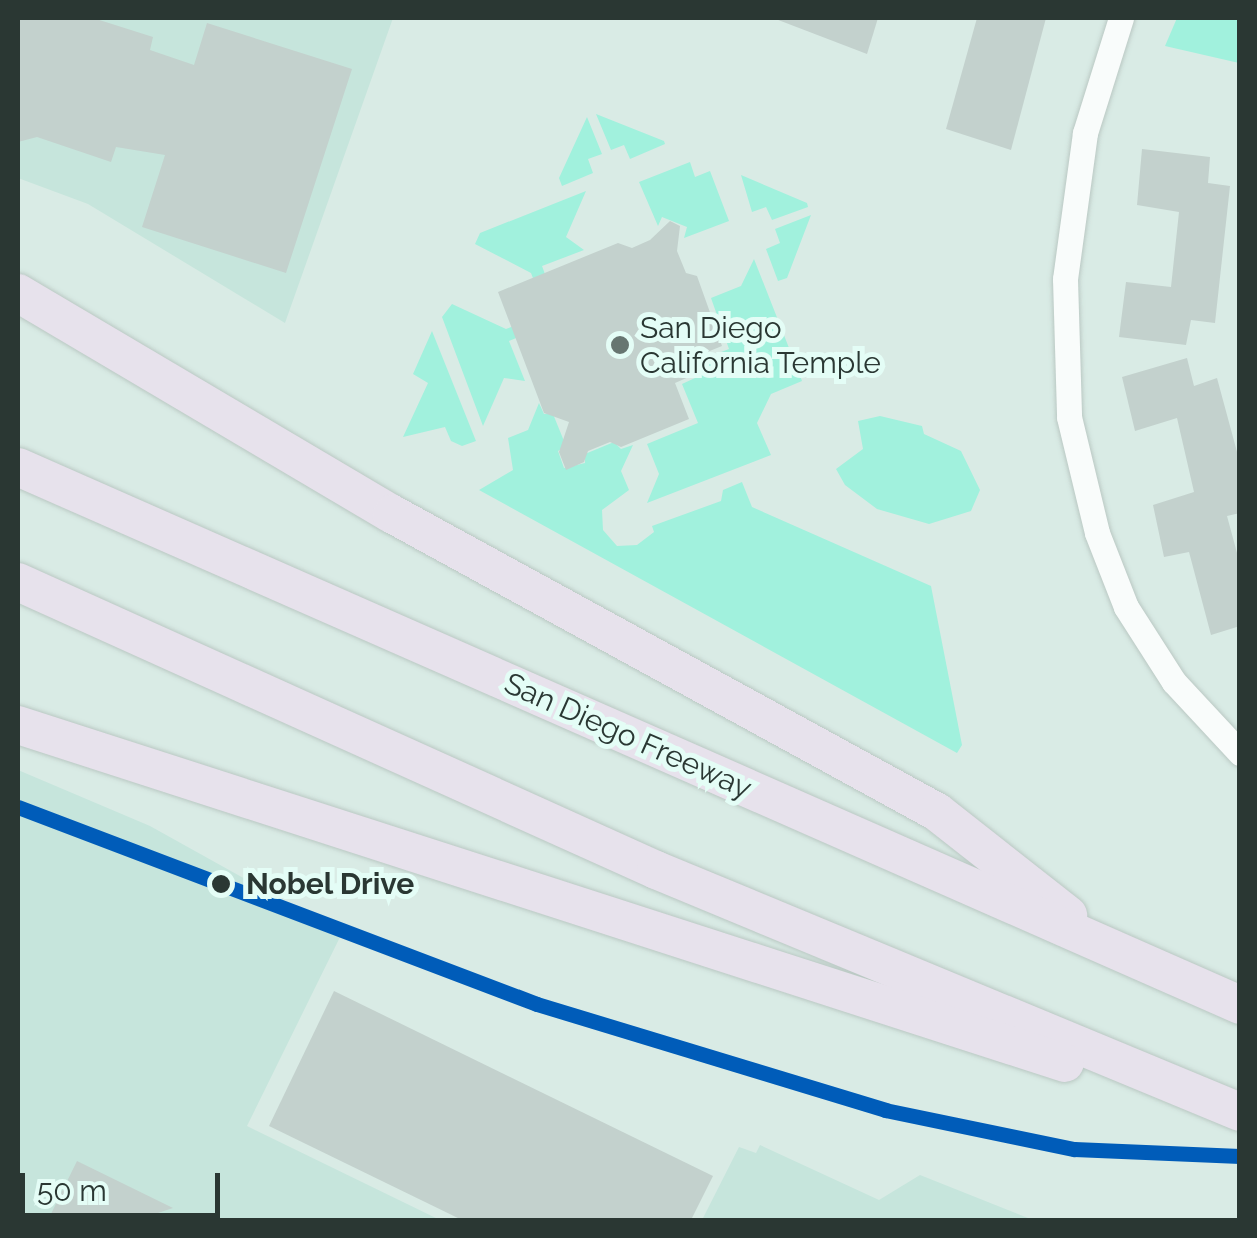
<!DOCTYPE html>
<html>
<head>
<meta charset="utf-8">
<style>
	body { margin:0 }
	#map { position:relative; width:1257px; height:1238px; overflow:hidden; background:#d9ebe5; font-family:Raleway,sans-serif }
	div>[style] { position:absolute }
	[style*='--x'] { left:calc(var(--x)*1px); top:calc(var(--y)*1px); width:calc(var(--w)*1px); rotate:calc(var(--a)*1deg) }
	.built>* { inset:0; background:#c6e5dc }
	.green>* { inset:0; background:#a1f1dd }
	.building>* { inset:0; background:#c3d1cd }
	.roads { filter:drop-shadow(0 0 2px #bac8c3) drop-shadow(0 0 2px #bac8c3) }
	.minor>* { height:25px; margin:-12.5px; padding:0 12.5px; transform-origin:12.5px; border-radius:12.5px; background:#f9fcfb }
	.highway>* { height:38px; margin:-19px; padding:0 19px; transform-origin:19px; border-radius:19px; background:#e7e2ec }
	.rail-1>* { height:15px; margin:-7.5px; padding:0 7.5px; transform-origin:7.5px; border-radius:7.5px; background:#005cb9 }
	.dots>* { width:28px; height:28px; translate:-50% -50%; box-sizing:border-box; border:5px solid #e4fdf6; border-radius:50% }
	span { translate:-50% -50%; white-space:nowrap; text-align:center; line-height:1.15; -webkit-text-stroke:10px #e4fdf6; paint-order:stroke }
	.poi-label { font-size:30px; color:#2a3733 }
	.left { translate:0 -50%; text-align:left }
	.street-label { font-size:30px; color:#2a3733 }
	.stop-label { font-size:30px; color:#2a3733; font-weight:700 }
	.frame { position:absolute; inset:0; border:20px solid #2a3733; pointer-events:none }
	.scale { position:absolute; left:20px; top:1173px; width:200px; height:45px; box-sizing:border-box; border:5px solid #2a3733; border-top:0; padding-left:12px; font-size:30px; line-height:35px; white-space:nowrap; color:#2a3733; -webkit-text-stroke:8px #e4fdf6; paint-order:stroke }
</style>
</head>
<body>
<div id="map">
	<div class="built">
		<i style="clip-path:polygon(18px 18px,393px 18px,285px 323px,88px 204px,18px 178px)"></i>
		<i style="clip-path:polygon(18px 770px,150px 826px,342px 933px,247px 1126px,440px 1220px,18px 1220px)"></i>
		<i style="clip-path:polygon(760px 1145px,879px 1200px,920px 1175px,1033px 1220px,702px 1220px,739px 1147px,756px 1153px)"></i>
	</div>
	<div class="green">
		<i style="clip-path:polygon(1177px 18px,1239px 18px,1239px 63px,1165px 46px)"></i>
		<i style="clip-path:polygon(596px 114px,664px 141px,665px 144px,630px 159px,624px 145px,611px 150px)"></i>
		<i style="clip-path:polygon(587px 117px,602px 154px,588px 159px,593px 173px,562px 186px,559px 178px)"></i>
		<i style="clip-path:polygon(690px 162px,695px 177px,710px 171px,729px 221px,684px 238px,687px 227px,662px 217px,658px 226px,639px 182px)"></i>
		<i style="clip-path:polygon(741px 175px,807px 203px,808px 207px,772px 220px,766px 207px,752px 212px)"></i>
		<i style="clip-path:polygon(586px 191px,566px 237px,584px 250px,542px 266px,557px 307px,546px 311px,531px 273px,475px 244px,480px 233px)"></i>
		<i style="clip-path:polygon(811px 215px,787px 278px,778px 281px,766px 249px,780px 243px,775px 229px)"></i>
		<i style="clip-path:polygon(754px 259px,802px 381px,771px 394px,757px 423px,771px 455px,647px 503px,659px 474px,647px 444px,698px 423px,682px 384px,695px 378px,690px 364px,729px 349px,711px 298px,741px 286px)"></i>
		<i style="clip-path:polygon(452px 304px,506px 329px,545px 314px,549px 324px,509px 341px,525px 381px,504px 378px,483px 426px,442px 317px)"></i>
		<i style="clip-path:polygon(432px 331px,476px 441px,462px 446px,451px 441px,445px 427px,403px 437px,428px 383px,413px 374px)"></i>
		<i style="clip-path:polygon(539px 403px,544px 414px,553px 414px,566px 446px,558px 451px,564px 468px,585px 463px,585px 454px,614px 442px,621px 449px,633px 445px,621px 471px,629px 490px,602px 510px,603px 530px,617px 546px,637px 545px,654px 532px,652px 526px,721px 501px,723px 490px,742px 482px,752px 507px,931px 586px,962px 745px,957px 753px,479px 490px,513px 470px,508px 438px,528px 430px)"></i>
		<i style="clip-path:polygon(880px 416px,922px 426px,924px 434px,961px 451px,980px 490px,971px 511px,929px 524px,877px 509px,845px 485px,836px 469px,863px 449px,858px 421px)"></i>
	</div>
	<div class="building">
		<i style="clip-path:polygon(18px 18px,93px 18px,153px 37px,150px 50px,194px 65px,207px 23px,352px 69px,286px 273px,142px 227px,165px 155px,116px 147px,111px 162px,37px 137px,18px 142px)"></i>
		<i style="clip-path:polygon(773px 18px,878px 18px,867px 54px)"></i>
		<i style="clip-path:polygon(977px 18px,1046px 18px,1011px 150px,946px 129px)"></i>
		<i style="clip-path:polygon(1142px 149px,1210px 157px,1208px 183px,1230px 186px,1215px 323px,1191px 320px,1186px 345px,1119px 337px,1126px 282px,1171px 287px,1179px 212px,1137px 205px)"></i>
		<i style="clip-path:polygon(670px 221px,680px 226px,677px 251px,686px 273px,697px 276px,722px 346px,685px 361px,691px 376px,675px 383px,689px 419px,621px 447px,610px 442px,588px 451px,584px 462px,566px 470px,559px 452px,569px 422px,544px 413px,498px 292px,618px 243px,632px 248px,650px 240px)"></i>
		<i style="clip-path:polygon(1187px 358px,1194px 386px,1217px 378px,1240px 463px,1240px 513px,1227px 516px,1240px 564px,1240px 626px,1211px 635px,1189px 552px,1164px 557px,1153px 505px,1194px 492px,1177px 418px,1135px 431px,1122px 377px)"></i>
		<i style="clip-path:polygon(334px 991px,713px 1176px,691px 1220px,462px 1220px,269px 1126px)"></i>
		<i style="clip-path:polygon(77px 1161px,173px 1208px,137px 1220px,48px 1220px)"></i>
	</div>
	<div class="roads">
		<div class="minor">
			<i style="--x:1121;--y:18;--w:121;--a:107.4"></i>
			<i style="--x:1085;--y:133;--w:147;--a:97.8"></i>
			<i style="--x:1065;--y:279;--w:138;--a:88.3"></i>
			<i style="--x:1069;--y:417;--w:119;--a:76.4"></i>
			<i style="--x:1097;--y:533;--w:79;--a:68.6"></i>
			<i style="--x:1126;--y:607;--w:89;--a:57.4"></i>
			<i style="--x:1174;--y:682;--w:97;--a:47.1"></i>
		</div>
		<div class="highway">
			<i style="--x:18;--y:293;--w:434;--a:30.6"></i>
			<i style="--x:392;--y:514;--w:621;--a:28.67"></i>
			<i style="--x:937;--y:812;--w:167;--a:38.2"></i>
			<i style="--x:18;--y:467;--w:1335;--a:23.76"></i>
			<i style="--x:18;--y:582;--w:700;--a:24.29"></i>
			<i style="--x:656;--y:870;--w:632;--a:22.51"></i>
			<i style="--x:18;--y:725;--w:1100;--a:17.89"></i>
		</div>
	</div>
	<div class="rail-1">
		<i style="--x:18;--y:807;--w:555;--a:20.79"></i>
		<i style="--x:537;--y:1004;--w:364;--a:16.9"></i>
		<i style="--x:885;--y:1110;--w:193;--a:11.7"></i>
		<i style="--x:1074;--y:1149;--w:166;--a:2.4"></i>
	</div>
	<div class="dots">
		<i style="left:620px;top:345px;background:#677671"></i>
		<i style="left:221px;top:884px;background:#2a3733"></i>
	</div>
	<div class="poi-label">
		<span class="left" style="left:640px;top:345px">San Diego<br>California Temple</span>
	</div>
	<div class="street-label">
		<span style="left:628px;top:736px;rotate:24deg">San Diego Freeway</span>
	</div>
	<div class="stop-label">
		<span class="left" style="left:246px;top:884px">Nobel Drive</span>
	</div>
	<div class="frame"></div>
	<div class="scale">50 m</div>
</div>
</body>
</html>
